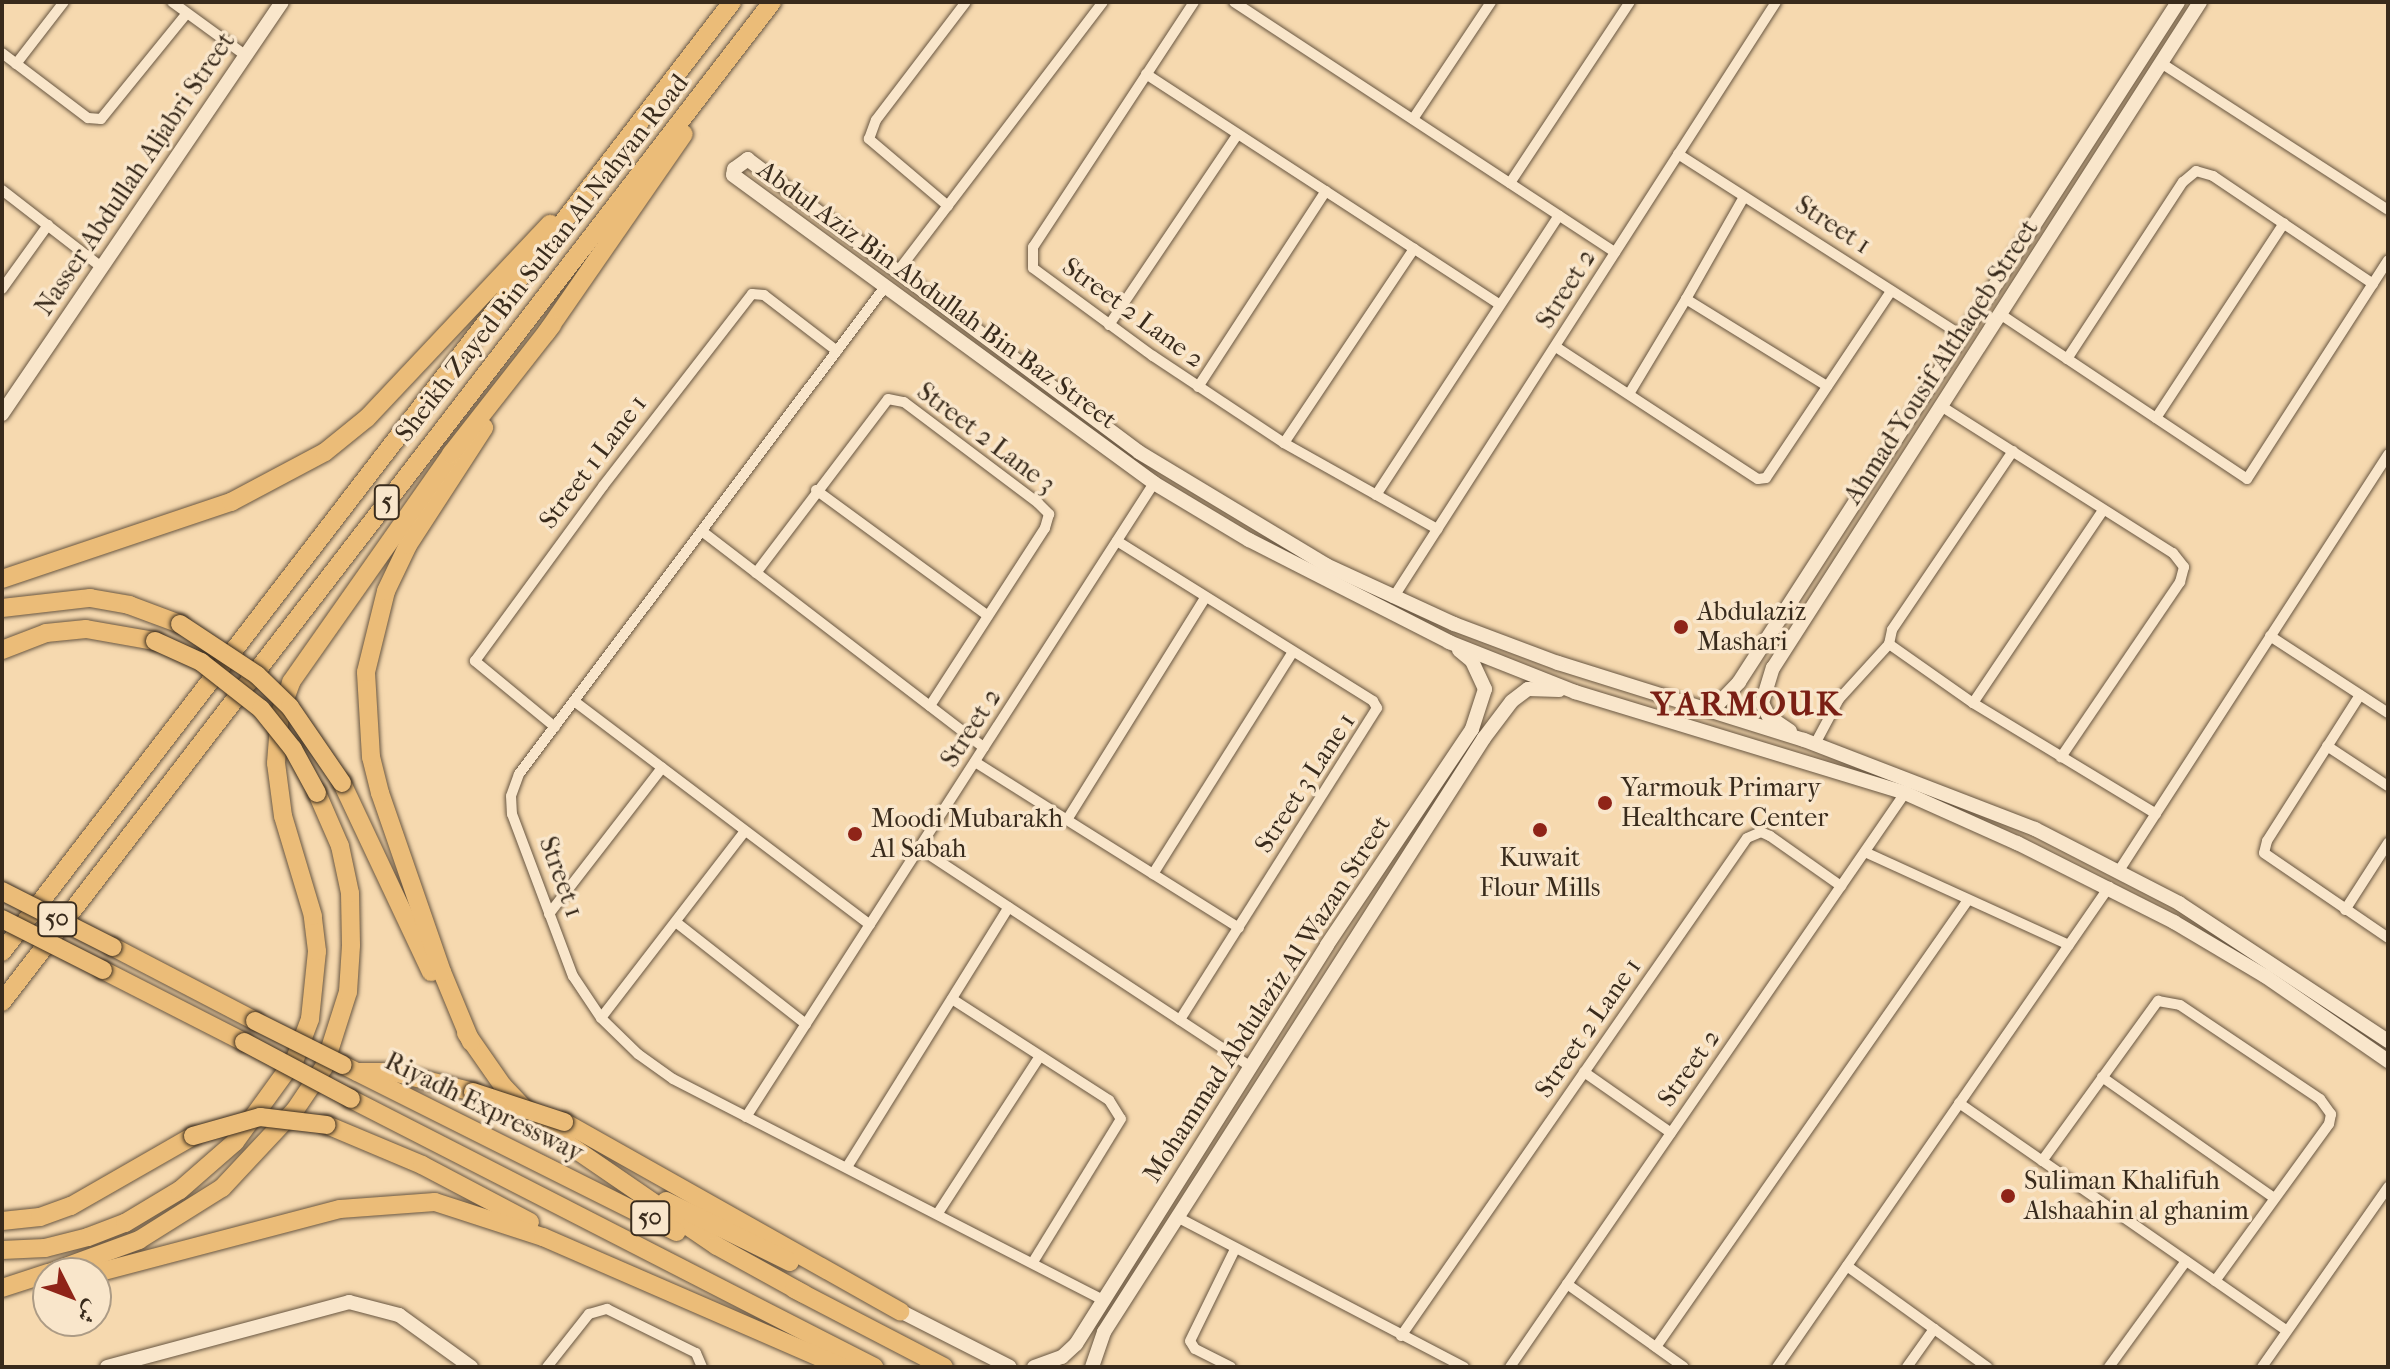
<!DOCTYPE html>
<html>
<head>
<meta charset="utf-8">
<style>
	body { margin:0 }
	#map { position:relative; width:2390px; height:1369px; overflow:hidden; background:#f6d9af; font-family:"IM FELL French Canon",Amiri,serif }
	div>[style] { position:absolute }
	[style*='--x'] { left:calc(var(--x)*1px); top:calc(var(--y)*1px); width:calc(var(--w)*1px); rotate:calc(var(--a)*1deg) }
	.roads { filter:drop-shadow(0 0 2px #685641) drop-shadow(0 0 2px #685641) }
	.street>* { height:10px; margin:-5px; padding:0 5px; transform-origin:5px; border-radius:5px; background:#f9e6cb }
	.secondary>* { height:14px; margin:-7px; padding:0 7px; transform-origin:7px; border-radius:7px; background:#f9e6cb }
	.highway>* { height:18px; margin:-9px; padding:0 9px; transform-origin:9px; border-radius:9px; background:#ebbc78 }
	.bridges { filter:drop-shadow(0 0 2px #392b1c) drop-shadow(0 0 2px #392b1c) }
	.highway-bridge>* { height:18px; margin:-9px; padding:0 9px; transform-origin:9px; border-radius:9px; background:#ebbc78 }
	.dots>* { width:22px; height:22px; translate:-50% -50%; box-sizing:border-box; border:4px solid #f9e6cb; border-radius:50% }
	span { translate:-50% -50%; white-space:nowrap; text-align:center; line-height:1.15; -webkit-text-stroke:7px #f9e6cb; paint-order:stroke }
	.shield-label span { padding:2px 6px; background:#f9e6cb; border:2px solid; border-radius:6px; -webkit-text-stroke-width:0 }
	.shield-label { font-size:24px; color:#392b1c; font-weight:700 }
	.street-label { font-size:26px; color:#392b1c }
	.poi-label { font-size:26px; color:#392b1c }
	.left { translate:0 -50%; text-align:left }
	.district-label { font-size:34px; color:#7a1f14; font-weight:700; letter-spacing:2px }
	.frame { position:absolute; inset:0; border:4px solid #392b1c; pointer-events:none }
	.north { position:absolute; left:32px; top:1257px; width:80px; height:80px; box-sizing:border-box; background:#f9e6cb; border:2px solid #ac9b85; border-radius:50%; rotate:132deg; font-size:22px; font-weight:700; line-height:32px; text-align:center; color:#392b1c }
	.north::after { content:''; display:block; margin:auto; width:28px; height:36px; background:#8f2418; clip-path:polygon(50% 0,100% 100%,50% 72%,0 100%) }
</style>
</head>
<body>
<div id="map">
	<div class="roads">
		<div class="street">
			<i style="--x:172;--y:2;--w:90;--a:36"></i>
			<i style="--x:1194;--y:2;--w:293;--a:123.3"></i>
			<i style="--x:1033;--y:247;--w:21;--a:90"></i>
			<i style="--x:1033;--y:268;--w:149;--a:36.3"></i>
			<i style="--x:1153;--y:356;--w:157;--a:33.6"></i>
			<i style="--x:1284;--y:443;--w:176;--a:29.3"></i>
			<i style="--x:1234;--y:2;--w:456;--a:33.3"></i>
			<i style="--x:2;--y:53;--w:108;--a:37.1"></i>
			<i style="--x:88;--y:118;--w:13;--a:4"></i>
			<i style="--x:101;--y:119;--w:136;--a:-50.9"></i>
			<i style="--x:2161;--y:63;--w:270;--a:32.9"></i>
			<i style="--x:16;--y:64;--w:78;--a:-52.3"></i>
			<i style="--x:1146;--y:74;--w:421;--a:33.1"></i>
			<i style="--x:1413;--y:119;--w:141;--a:-56.3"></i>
			<i style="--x:1678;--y:154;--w:338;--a:32.6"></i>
			<i style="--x:1510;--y:183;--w:217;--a:-56.5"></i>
			<i style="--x:2;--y:190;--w:124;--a:37.8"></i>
			<i style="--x:948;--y:206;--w:104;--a:-139.7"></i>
			<i style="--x:869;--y:139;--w:20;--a:-70"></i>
			<i style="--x:876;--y:120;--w:148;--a:-52.7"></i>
			<i style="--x:898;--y:271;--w:338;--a:-52.7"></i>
			<i style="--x:884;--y:288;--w:608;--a:126.91"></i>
			<i style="--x:519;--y:774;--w:23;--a:110"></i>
			<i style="--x:511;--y:796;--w:18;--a:87"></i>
			<i style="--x:512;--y:814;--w:173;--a:69.4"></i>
			<i style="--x:573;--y:976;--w:50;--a:56.3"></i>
			<i style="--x:601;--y:1018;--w:52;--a:44.2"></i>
			<i style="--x:638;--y:1054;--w:43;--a:35.5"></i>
			<i style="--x:673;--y:1079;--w:483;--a:27.2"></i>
			<i style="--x:2;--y:289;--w:79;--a:-54.3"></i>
			<i style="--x:1686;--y:299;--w:117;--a:-60.4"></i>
			<i style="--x:2000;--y:314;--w:297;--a:33.7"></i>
			<i style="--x:2247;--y:479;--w:260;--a:-57.2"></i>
			<i style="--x:1109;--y:325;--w:230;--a:-56"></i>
			<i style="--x:1556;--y:347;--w:241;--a:33.2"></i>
			<i style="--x:1758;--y:479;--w:8;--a:-7"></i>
			<i style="--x:1766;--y:478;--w:225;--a:-56.2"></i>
			<i style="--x:2067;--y:359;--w:212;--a:-56.8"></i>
			<i style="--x:2183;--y:182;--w:17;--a:-40"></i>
			<i style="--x:2196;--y:171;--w:18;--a:16"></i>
			<i style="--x:2213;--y:176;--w:193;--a:34"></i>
			<i style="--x:1198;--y:387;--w:234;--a:-56.9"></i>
			<i style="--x:1629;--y:394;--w:111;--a:-59"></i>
			<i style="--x:1686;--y:299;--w:166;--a:31.7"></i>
			<i style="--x:1941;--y:406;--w:275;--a:32.4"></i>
			<i style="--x:2173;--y:553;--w:18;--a:52"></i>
			<i style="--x:2184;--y:567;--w:16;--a:105"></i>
			<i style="--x:2180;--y:582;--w:212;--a:124.2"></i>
			<i style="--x:2156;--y:418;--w:233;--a:-56.7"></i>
			<i style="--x:1284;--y:443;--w:234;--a:-56.2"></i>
			<i style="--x:2013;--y:451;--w:216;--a:124.1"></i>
			<i style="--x:1892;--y:630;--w:14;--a:102"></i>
			<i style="--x:1889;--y:644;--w:103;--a:35.1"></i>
			<i style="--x:1973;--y:703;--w:214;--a:31.2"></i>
			<i style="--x:816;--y:490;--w:213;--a:36.2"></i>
			<i style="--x:1376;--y:495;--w:334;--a:-56.8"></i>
			<i style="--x:703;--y:532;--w:354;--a:37.5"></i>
			<i style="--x:1117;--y:541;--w:302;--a:32"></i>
			<i style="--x:1373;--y:701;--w:8;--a:60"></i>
			<i style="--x:1377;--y:708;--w:369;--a:122.3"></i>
			<i style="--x:756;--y:573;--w:218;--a:-52.8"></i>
			<i style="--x:888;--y:399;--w:16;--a:11"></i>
			<i style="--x:904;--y:402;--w:168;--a:37"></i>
			<i style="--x:1038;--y:503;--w:16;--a:45"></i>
			<i style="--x:1049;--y:514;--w:15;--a:106"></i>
			<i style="--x:1045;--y:528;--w:212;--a:122.9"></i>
			<i style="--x:1205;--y:598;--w:261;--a:121.9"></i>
			<i style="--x:1067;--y:820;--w:203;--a:32.1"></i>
			<i style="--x:1393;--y:598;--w:708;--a:-57.27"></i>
			<i style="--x:2270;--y:636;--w:141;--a:33.1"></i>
			<i style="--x:2360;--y:695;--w:173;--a:122.5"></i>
			<i style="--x:2267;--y:841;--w:12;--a:104"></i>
			<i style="--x:2264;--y:853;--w:150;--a:34.4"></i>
			<i style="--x:574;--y:701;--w:371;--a:37.1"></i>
			<i style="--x:1973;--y:703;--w:233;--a:-56"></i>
			<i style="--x:555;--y:727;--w:104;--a:-140.5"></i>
			<i style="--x:475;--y:661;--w:217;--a:-53.8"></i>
			<i style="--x:603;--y:486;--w:243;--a:-52.2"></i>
			<i style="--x:752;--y:294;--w:12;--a:5"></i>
			<i style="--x:764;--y:295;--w:92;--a:37.5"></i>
			<i style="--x:1815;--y:744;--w:51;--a:-61.9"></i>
			<i style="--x:1839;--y:699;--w:74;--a:-47.7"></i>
			<i style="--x:2327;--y:746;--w:73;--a:33.3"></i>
			<i style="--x:975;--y:762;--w:109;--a:32.2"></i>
			<i style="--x:919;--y:848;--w:398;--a:33.4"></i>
			<i style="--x:1865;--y:852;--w:224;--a:24.5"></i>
			<i style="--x:2120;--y:869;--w:494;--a:-57.1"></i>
			<i style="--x:1153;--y:874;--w:261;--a:-57.8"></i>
			<i style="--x:2345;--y:910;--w:80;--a:-57.3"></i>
			<i style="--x:549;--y:914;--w:185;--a:-52.3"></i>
			<i style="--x:677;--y:923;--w:164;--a:38.1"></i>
			<i style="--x:952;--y:999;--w:187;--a:32.8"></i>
			<i style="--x:1109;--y:1100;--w:22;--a:58"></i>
			<i style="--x:1121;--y:1119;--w:168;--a:121.6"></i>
			<i style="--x:601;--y:1018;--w:236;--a:-52.4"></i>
			<i style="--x:1584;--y:1072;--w:106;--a:35"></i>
			<i style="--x:2102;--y:1077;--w:210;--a:35.1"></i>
			<i style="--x:1959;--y:1103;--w:399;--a:34.8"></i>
			<i style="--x:746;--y:1117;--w:754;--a:-57.24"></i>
			<i style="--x:2042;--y:1161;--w:198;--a:-54.1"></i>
			<i style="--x:2158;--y:1001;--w:22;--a:10"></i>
			<i style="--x:2180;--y:1005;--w:169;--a:33.9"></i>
			<i style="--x:2320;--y:1099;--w:19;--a:54"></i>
			<i style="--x:2331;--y:1114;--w:10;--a:101"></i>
			<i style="--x:2329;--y:1124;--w:194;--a:126"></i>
			<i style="--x:847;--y:1167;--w:306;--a:-58.1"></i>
			<i style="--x:938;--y:1213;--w:187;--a:-57"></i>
			<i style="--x:1177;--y:1217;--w:324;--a:27.6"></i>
			<i style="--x:1847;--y:1266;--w:173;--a:35.8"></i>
			<i style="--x:1567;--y:1284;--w:143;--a:35.4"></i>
			<i style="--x:1401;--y:1336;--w:606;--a:-55.21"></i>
			<i style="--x:1747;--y:838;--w:15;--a:-23"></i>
			<i style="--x:1761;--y:832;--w:10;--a:24"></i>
			<i style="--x:1770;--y:836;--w:87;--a:35.2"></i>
			<i style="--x:1656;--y:1347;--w:545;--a:-55.09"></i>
			<i style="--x:547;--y:1367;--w:68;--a:-51.6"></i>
			<i style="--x:589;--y:1314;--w:19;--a:-16"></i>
			<i style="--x:607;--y:1309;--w:99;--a:26.3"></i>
			<i style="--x:696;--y:1353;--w:15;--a:67"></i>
			<i style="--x:1231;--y:1367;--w:40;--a:-153.4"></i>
			<i style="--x:1195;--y:1349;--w:9;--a:-122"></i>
			<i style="--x:1190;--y:1341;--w:102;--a:-63.9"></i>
			<i style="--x:1510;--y:1367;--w:697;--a:-55.47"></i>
			<i style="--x:1777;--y:1367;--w:584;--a:-55.33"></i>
			<i style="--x:1907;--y:1367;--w:47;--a:-54.6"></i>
			<i style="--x:2109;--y:1367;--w:131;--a:-54"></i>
			<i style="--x:2262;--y:1367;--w:220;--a:-55"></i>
		</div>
		<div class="secondary">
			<i style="--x:2;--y:414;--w:498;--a:-55.8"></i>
			<i style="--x:1700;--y:709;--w:20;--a:-18"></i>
			<i style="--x:1719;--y:703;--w:29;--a:-46"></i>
			<i style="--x:1739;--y:682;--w:809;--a:-57.15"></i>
			<i style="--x:1790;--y:731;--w:25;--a:-146"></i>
			<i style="--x:1769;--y:717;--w:16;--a:-117"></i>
			<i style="--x:1762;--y:703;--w:37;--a:-73"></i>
			<i style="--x:1773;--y:668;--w:791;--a:-57.33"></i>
			<i style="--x:2388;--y:1041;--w:250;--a:-146.6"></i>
			<i style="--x:2179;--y:903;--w:162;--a:-152.8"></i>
			<i style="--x:2035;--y:829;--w:248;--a:-158.9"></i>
			<i style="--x:1804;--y:740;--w:258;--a:-162.6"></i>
			<i style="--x:1558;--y:663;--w:111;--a:-159.4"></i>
			<i style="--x:1454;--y:624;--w:141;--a:-155.3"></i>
			<i style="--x:1326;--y:565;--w:218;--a:-148.9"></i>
			<i style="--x:1139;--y:452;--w:489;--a:-143.2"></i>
			<i style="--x:748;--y:159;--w:17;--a:144"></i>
			<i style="--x:734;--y:169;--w:6;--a:99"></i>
			<i style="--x:733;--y:175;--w:522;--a:36.19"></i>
			<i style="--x:1154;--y:483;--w:111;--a:31"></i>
			<i style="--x:1249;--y:540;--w:225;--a:27"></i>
			<i style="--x:1449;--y:642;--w:136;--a:21.6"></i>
			<i style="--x:1575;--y:692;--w:345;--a:17"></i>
			<i style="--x:1905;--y:793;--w:123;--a:24.1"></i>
			<i style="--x:2017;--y:843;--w:176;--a:26.7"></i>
			<i style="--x:2174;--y:922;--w:106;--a:30.7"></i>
			<i style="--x:2265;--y:976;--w:150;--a:34.6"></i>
			<i style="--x:900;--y:1311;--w:123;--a:27"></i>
			<i style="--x:107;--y:1367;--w:251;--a:-15"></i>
			<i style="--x:349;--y:1302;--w:52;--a:14.6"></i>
			<i style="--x:399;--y:1315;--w:89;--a:35.8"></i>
			<i style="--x:1034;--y:1367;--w:30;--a:-20"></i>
			<i style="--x:1062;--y:1357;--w:19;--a:-43"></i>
			<i style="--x:1076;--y:1344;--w:471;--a:-57.8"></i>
			<i style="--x:1327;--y:945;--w:260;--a:-56.1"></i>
			<i style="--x:1472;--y:729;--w:42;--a:-72"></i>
			<i style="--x:1485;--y:689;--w:31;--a:-115"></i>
			<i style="--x:1472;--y:661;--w:17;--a:-140"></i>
			<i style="--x:1092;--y:1367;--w:37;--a:-71"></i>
			<i style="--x:1104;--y:1332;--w:705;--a:-57.39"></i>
			<i style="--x:1484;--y:738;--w:46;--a:-52.9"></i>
			<i style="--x:1512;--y:701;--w:20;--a:-37"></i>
			<i style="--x:1528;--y:689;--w:31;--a:2"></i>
		</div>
		<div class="highway">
			<i style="--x:546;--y:333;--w:242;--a:-55.3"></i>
			<i style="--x:2;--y:579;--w:242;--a:-18.6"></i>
			<i style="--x:231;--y:502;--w:106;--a:-28"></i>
			<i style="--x:325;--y:452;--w:54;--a:-39"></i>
			<i style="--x:367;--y:418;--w:267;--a:-46.7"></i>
			<i style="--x:2;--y:608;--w:89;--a:-6.5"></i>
			<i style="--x:90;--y:598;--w:40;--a:10"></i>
			<i style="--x:129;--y:605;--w:54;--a:20.4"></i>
			<i style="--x:2;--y:650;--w:47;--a:-21.1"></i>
			<i style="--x:46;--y:633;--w:40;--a:-5.7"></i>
			<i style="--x:86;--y:629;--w:70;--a:9.9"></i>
			<i style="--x:342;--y:783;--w:209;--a:64.8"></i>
			<i style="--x:113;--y:947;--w:160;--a:27.5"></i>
			<i style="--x:2;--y:952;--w:1198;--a:-52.46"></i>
			<i style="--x:103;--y:970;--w:158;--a:27.1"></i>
			<i style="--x:2;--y:1002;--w:1262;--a:-52.4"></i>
			<i style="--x:466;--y:1033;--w:65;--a:55.1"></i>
			<i style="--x:503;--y:1086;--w:54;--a:46.5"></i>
			<i style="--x:540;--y:1125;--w:214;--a:34.4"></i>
			<i style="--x:717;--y:1246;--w:99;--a:28.9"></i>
			<i style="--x:471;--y:1042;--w:76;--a:-112.5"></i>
			<i style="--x:442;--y:972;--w:189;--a:-109.1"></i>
			<i style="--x:380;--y:793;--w:37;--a:-104"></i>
			<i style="--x:371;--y:757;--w:85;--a:-93.4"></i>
			<i style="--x:366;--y:672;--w:83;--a:-76.1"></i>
			<i style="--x:386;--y:591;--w:51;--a:-64.4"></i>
			<i style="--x:408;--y:545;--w:140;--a:-57"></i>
			<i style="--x:343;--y:1065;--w:373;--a:26.6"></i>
			<i style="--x:357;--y:1072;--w:36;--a:0"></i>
			<i style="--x:393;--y:1072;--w:82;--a:14"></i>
			<i style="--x:351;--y:1099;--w:588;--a:27.13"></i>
			<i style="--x:564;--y:1122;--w:386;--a:29.4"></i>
			<i style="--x:327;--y:1125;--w:103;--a:22.8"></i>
			<i style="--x:422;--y:1165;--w:122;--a:27.8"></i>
			<i style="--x:666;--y:1201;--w:138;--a:26.2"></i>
			<i style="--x:2;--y:1221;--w:38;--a:-6"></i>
			<i style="--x:40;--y:1217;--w:33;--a:-20"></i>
			<i style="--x:71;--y:1206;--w:141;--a:-29.8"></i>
			<i style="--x:2;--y:1250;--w:43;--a:-2.7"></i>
			<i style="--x:45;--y:1248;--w:44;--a:-14.3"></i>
			<i style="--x:88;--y:1237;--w:40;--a:-21"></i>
			<i style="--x:125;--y:1223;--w:64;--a:-31"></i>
			<i style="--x:180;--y:1190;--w:73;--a:-41.1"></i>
			<i style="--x:235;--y:1142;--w:102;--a:-54.1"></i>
			<i style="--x:295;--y:1059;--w:43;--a:-69.4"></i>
			<i style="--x:310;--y:1019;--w:68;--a:-84.1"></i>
			<i style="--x:317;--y:951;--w:35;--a:-97"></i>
			<i style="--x:313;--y:916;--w:104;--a:-106.7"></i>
			<i style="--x:283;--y:816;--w:53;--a:-97.5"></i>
			<i style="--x:276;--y:763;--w:50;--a:-85.4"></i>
			<i style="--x:280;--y:713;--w:33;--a:-70"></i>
			<i style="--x:291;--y:682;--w:279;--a:-54.9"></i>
			<i style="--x:451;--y:454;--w:164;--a:-51.9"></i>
			<i style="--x:49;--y:1273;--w:96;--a:-20.1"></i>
			<i style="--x:139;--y:1240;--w:98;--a:-32.1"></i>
			<i style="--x:222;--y:1188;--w:107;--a:-46.9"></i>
			<i style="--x:295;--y:1110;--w:52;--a:-56"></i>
			<i style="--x:324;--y:1067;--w:79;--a:-72.3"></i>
			<i style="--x:348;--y:992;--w:47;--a:-86.3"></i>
			<i style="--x:351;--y:945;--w:52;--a:-91.1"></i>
			<i style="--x:350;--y:893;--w:48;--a:-102"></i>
			<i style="--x:340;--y:846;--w:58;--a:-113.5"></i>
			<i style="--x:96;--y:1273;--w:252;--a:-14.7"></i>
			<i style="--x:340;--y:1209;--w:95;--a:-4.2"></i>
			<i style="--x:435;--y:1202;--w:114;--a:18"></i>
			<i style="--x:543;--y:1237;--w:326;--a:23.5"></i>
			<i style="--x:2;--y:1288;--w:48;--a:-18.1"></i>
			<i style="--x:794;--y:1289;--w:169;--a:27.5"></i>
		</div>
	</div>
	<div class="bridges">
		<div class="highway-bridge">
			<i style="--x:180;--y:624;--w:92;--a:33.5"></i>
			<i style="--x:257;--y:675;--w:46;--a:44.1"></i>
			<i style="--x:290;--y:707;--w:92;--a:55.6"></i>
			<i style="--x:155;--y:641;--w:51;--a:24.5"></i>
			<i style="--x:201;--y:662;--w:76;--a:38.1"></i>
			<i style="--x:261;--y:709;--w:51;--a:51.3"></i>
			<i style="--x:293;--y:749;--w:50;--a:61.4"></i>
			<i style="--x:2;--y:891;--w:124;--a:26.8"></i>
			<i style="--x:2;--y:919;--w:113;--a:26.8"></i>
			<i style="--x:255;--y:1021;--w:98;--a:26.6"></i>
			<i style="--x:244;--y:1042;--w:121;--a:28"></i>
			<i style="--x:473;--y:1092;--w:96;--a:18.2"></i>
			<i style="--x:193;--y:1136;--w:70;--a:-15.8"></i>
			<i style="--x:260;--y:1117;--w:67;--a:6.8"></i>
		</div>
	</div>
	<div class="dots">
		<i style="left:1681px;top:627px;background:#8f2418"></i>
		<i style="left:1605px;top:803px;background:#8f2418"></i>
		<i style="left:1540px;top:830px;background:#8f2418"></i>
		<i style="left:855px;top:834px;background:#8f2418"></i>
		<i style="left:2008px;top:1196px;background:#8f2418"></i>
	</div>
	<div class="shield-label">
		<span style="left:387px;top:502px">5</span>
		<span style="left:57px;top:919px">50</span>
		<span style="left:650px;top:1218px">50</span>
	</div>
	<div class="street-label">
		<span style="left:135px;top:174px;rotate:-56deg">Nasser Abdullah Aljabri Street</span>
		<span style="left:1833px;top:225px;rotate:33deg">Street 1</span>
		<span style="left:542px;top:258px;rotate:-52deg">Sheikh Zayed Bin Sultan Al Nahyan Road</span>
		<span style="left:1566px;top:289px;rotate:-58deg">Street 2</span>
		<span style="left:937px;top:295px;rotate:36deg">Abdul Aziz Bin Abdullah Bin Baz Street</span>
		<span style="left:1133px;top:313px;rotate:36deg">Street 2 Lane 2</span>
		<span style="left:1941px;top:362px;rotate:-57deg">Ahmad Yousif Althaqeb Street</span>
		<span style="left:986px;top:438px;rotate:37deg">Street 2 Lane 3</span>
		<span style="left:593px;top:462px;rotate:-53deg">Street 1 Lane 1</span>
		<span style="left:971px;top:728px;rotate:-57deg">Street 2</span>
		<span style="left:1305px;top:783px;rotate:-57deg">Street 3 Lane 1</span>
		<span style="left:561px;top:877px;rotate:70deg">Street 1</span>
		<span style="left:1267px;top:999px;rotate:-57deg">Mohammad Abdulaziz Al Wazan Street</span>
		<span style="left:1588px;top:1028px;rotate:-55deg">Street 2 Lane 1</span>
		<span style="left:1689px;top:1068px;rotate:-55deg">Street 2</span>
		<span style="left:484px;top:1107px;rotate:26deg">Riyadh Expressway</span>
	</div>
	<div class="poi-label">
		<span class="left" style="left:1697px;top:627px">Abdulaziz<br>Mashari</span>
		<span class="left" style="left:1621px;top:803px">Yarmouk Primary<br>Healthcare Center</span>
		<span class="left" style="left:871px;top:834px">Moodi Mubarakh<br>Al Sabah</span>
		<span style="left:1540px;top:873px">Kuwait<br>Flour Mills</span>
		<span class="left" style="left:2024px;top:1196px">Suliman Khalifuh<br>Alshaahin al ghanim</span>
	</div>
	<div class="district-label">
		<span style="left:1747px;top:705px">YARMOUK</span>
	</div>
	<div class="frame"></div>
	<div class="north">ش</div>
</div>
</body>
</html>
